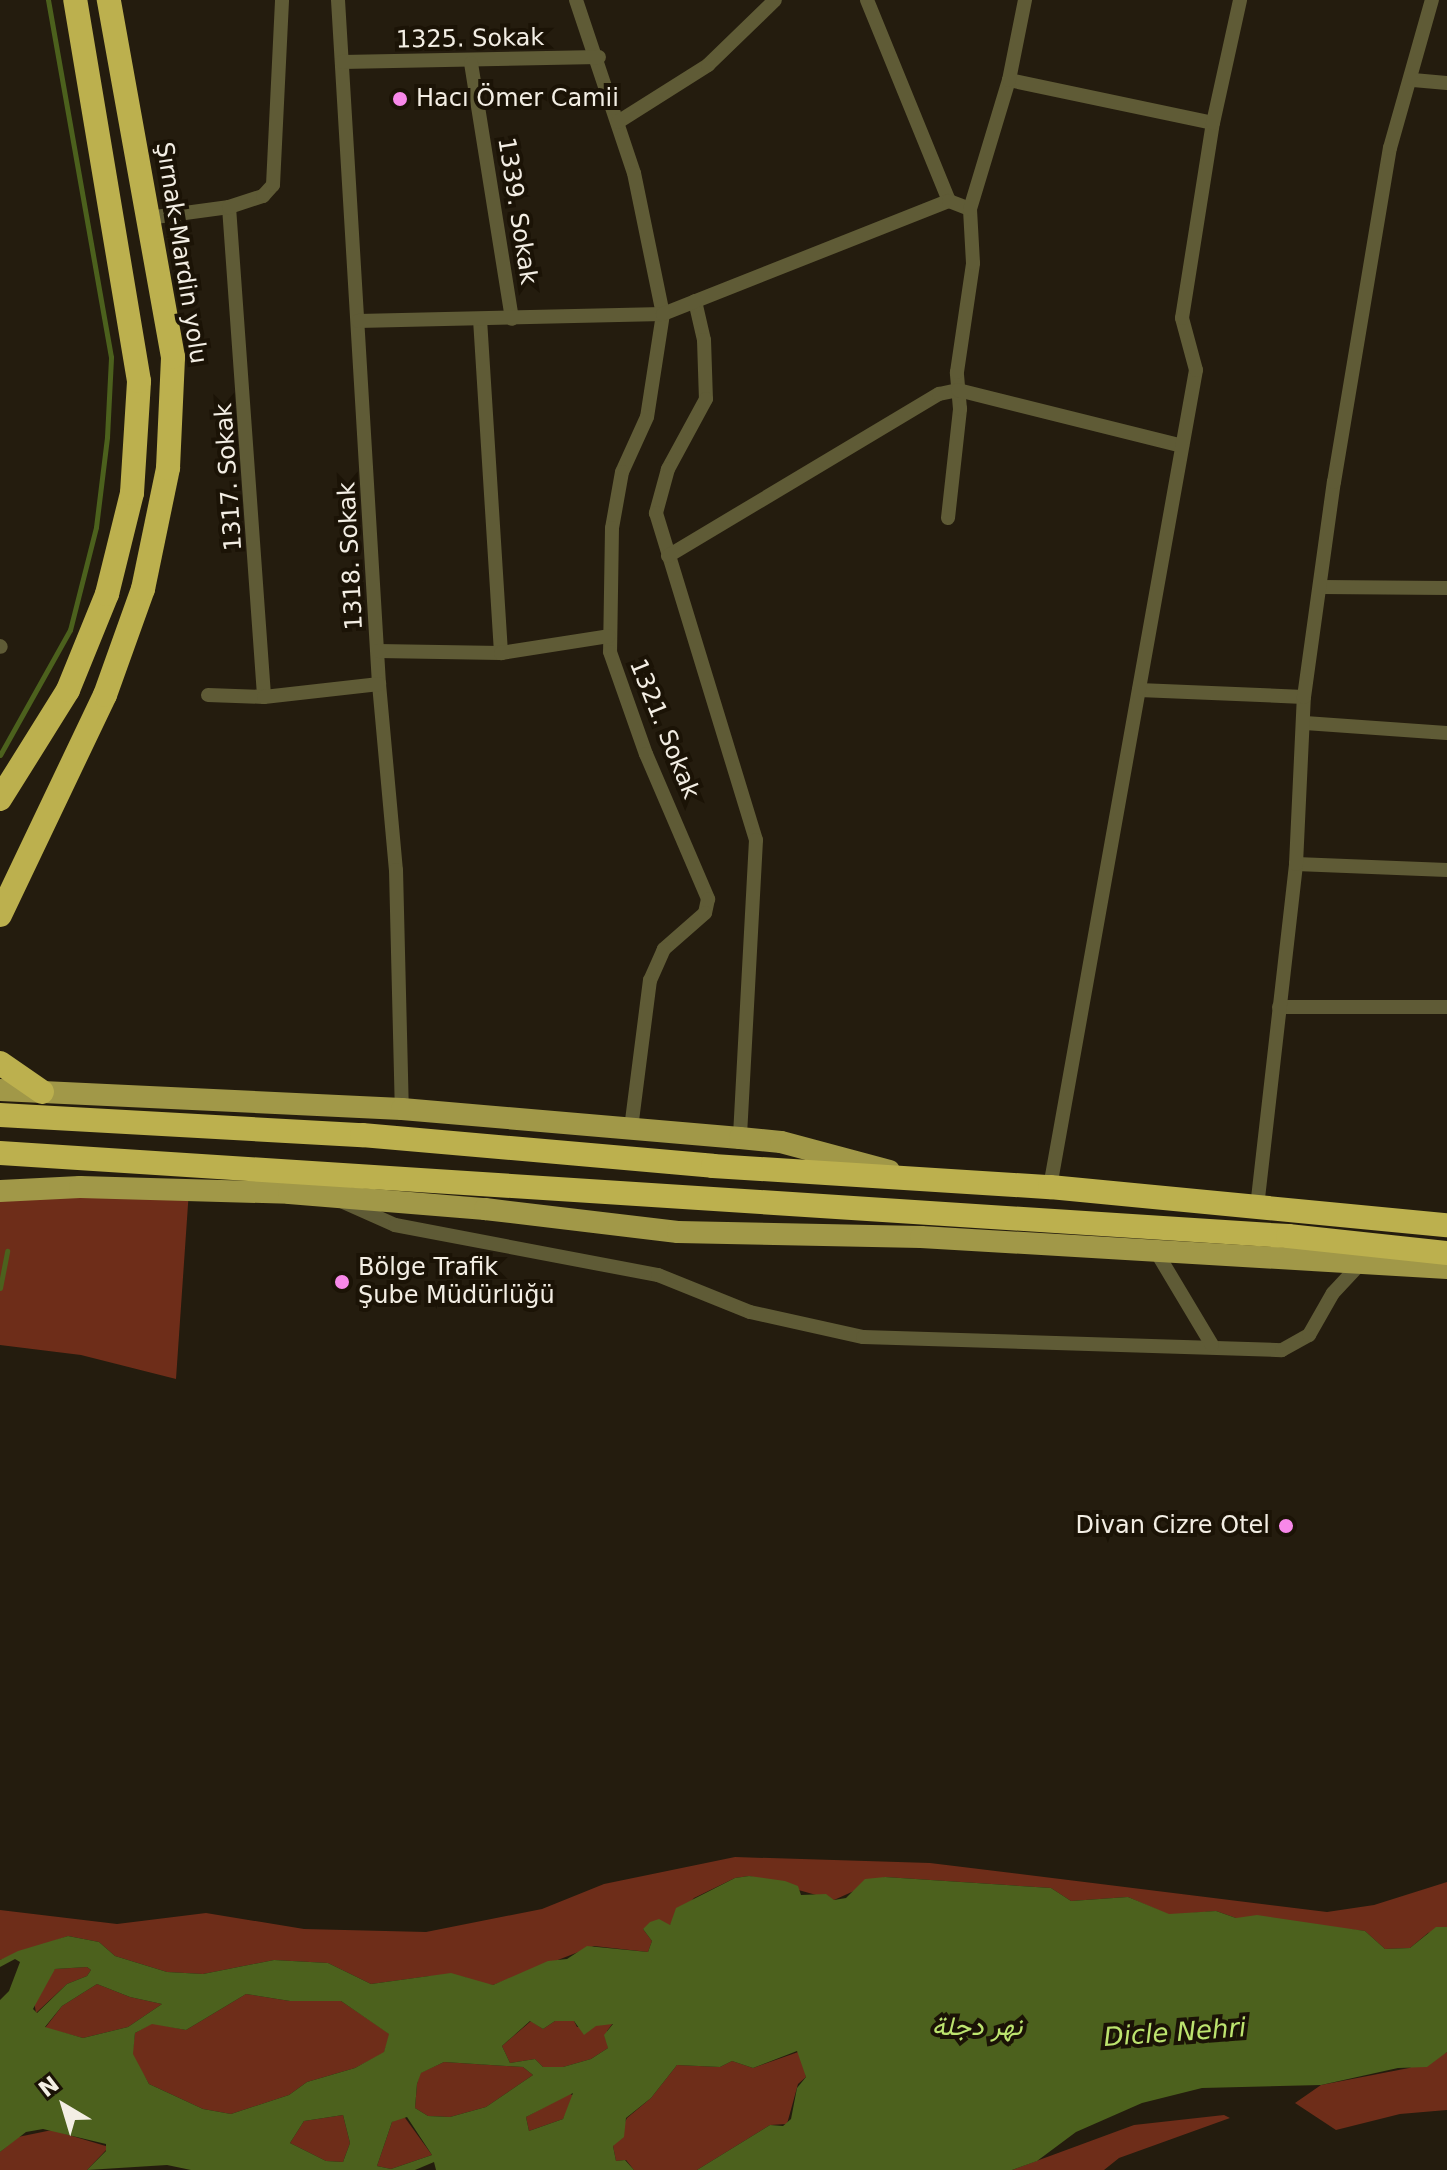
<!DOCTYPE html>
<html>
<head>
<meta charset="utf-8">
<style>
	body { margin:0 }
	#map { position:relative; width:1447px; height:2170px; overflow:hidden; background:#241c0e; font-family:"DejaVu Sans",Vazirmatn,sans-serif }
	div>[style] { position:absolute }
	[style*='--x'] { left:calc(var(--x)*1px); top:calc(var(--y)*1px); width:calc(var(--w)*1px); rotate:calc(var(--a)*1deg) }
	.green>* { inset:0; background:#6e2d19 }
	.water>* { inset:0; background:#4c611d }
	.stream>* { height:5px; margin:-2.5px; padding:0 2.5px; transform-origin:2.5px; border-radius:2.5px; background:#4c611d }
	.street>* { height:14px; margin:-7px; padding:0 7px; transform-origin:7px; border-radius:7px; background:#5f5b36 }
	.primary>* { height:22px; margin:-11px; padding:0 11px; transform-origin:11px; border-radius:11px; background:#a19848 }
	.highway>* { height:24px; margin:-12px; padding:0 12px; transform-origin:12px; border-radius:12px; background:#bcb04e }
	.dots>* { width:22px; height:22px; translate:-50% -50%; box-sizing:border-box; border:4px solid #1b1306; border-radius:50% }
	span { translate:-50% -50%; white-space:nowrap; text-align:center; line-height:1.15; -webkit-text-stroke:8px #1b1306; paint-order:stroke }
	.street-label { font-size:24px; color:#f3eee4 }
	.poi-label { font-size:24px; color:#f3eee4 }
	.left { translate:0 -50%; text-align:left }
	.right { translate:-100% -50%; text-align:right }
	.water-label { font-size:26px; color:#bde46f; font-style:italic }
	.north { position:absolute; left:24px; top:2066px; width:80px; height:80px; -webkit-text-stroke:6px #1b1306; paint-order:stroke; rotate:322deg; font-size:22px; font-weight:700; line-height:32px; text-align:center; color:#f3eee4 }
	.north::after { content:''; display:block; margin:auto; width:28px; height:36px; background:#f3eee4; clip-path:polygon(50% 0,100% 100%,50% 72%,0 100%) }
</style>
</head>
<body>
<div id="map">
	<div class="green">
		<i style="clip-path:polygon(189px 1190px,176px 1379px,81px 1355px,0 1345px,0 1191px)"></i>
		<i style="clip-path:polygon(735px 1857px,930px 1863px,1327px 1912px,1374px 1905px,1447px 1882px,1447px 1927px,1428px 1933px,1410px 1948px,1385px 1949px,1365px 1931px,1236px 1918px,1216px 1911px,1169px 1915px,1128px 1897px,1071px 1901px,1051px 1888px,885px 1877px,834px 1900px,749px 1876px,735px 1878px,694px 1898px,670px 1925px,643px 1929px,652px 1941px,648px 1952px,594px 1946px,493px 1985px,473px 1983px,465px 1977px,430px 1976px,371px 1984px,328px 1963px,274px 1960px,203px 1974px,167px 1972px,115px 1956px,99px 1942px,68px 1936px,0 1960px,0 1910px,117px 1924px,206px 1913px,304px 1929px,426px 1932px,542px 1909px,604px 1884px)"></i>
		<i style="clip-path:polygon(87px 1967px,91px 1970px,87px 1976px,67px 1984px,36px 2013px,34px 2001px,48px 1975px,55px 1969px)"></i>
		<i style="clip-path:polygon(97px 1984px,130px 1997px,162px 2004px,128px 2027px,83px 2038px,45px 2028px,62px 2006px)"></i>
		<i style="clip-path:polygon(246px 1994px,290px 2001px,341px 2001px,390px 2034px,384px 2053px,355px 2068px,307px 2082px,289px 2095px,231px 2114px,203px 2109px,149px 2084px,132px 2055px,135px 2033px,152px 2023px,186px 2030px)"></i>
		<i style="clip-path:polygon(531px 2021px,543px 2029px,555px 2021px,574px 2021px,577px 2027px,613px 2023px,607px 2031px,608px 2048px,591px 2059px,563px 2067px,543px 2067px,535px 2059px,510px 2063px,502px 2046px)"></i>
		<i style="clip-path:polygon(801px 2051px,806px 2077px,798px 2084px,787px 2124px,770px 2125px,697px 2170px,634px 2170px,626px 2160px,616px 2161px,613px 2146px,627px 2118px,651px 2098px,677px 2065px,720px 2067px,732px 2061px,753px 2068px)"></i>
		<i style="clip-path:polygon(1447px 2052px,1447px 2110px,1400px 2114px,1336px 2130px,1295px 2103px,1321px 2085px,1409px 2068px)"></i>
		<i style="clip-path:polygon(444px 2062px,523px 2067px,533px 2075px,486px 2107px,450px 2117px,428px 2116px,415px 2108px,417px 2084px,420px 2073px)"></i>
		<i style="clip-path:polygon(569px 2093px,575px 2097px,563px 2119px,529px 2131px,526px 2117px)"></i>
		<i style="clip-path:polygon(343px 2115px,350px 2143px,343px 2162px,326px 2161px,290px 2143px,304px 2121px)"></i>
		<i style="clip-path:polygon(403px 2115px,432px 2155px,391px 2169px,377px 2166px,392px 2122px)"></i>
		<i style="clip-path:polygon(1224px 2115px,1230px 2118px,1119px 2158px,1104px 2170px,1012px 2170px,1134px 2125px)"></i>
		<i style="clip-path:polygon(52px 2130px,109px 2147px,87px 2170px,0 2170px,0 2152px,18px 2137px)"></i>
	</div>
	<div class="water">
		<i style="clip-path:polygon(evenodd,749px 1876px,785px 1881px,798px 1886px,801px 1895px,826px 1894px,834px 1900px,846px 1898px,865px 1879px,885px 1877px,1051px 1888px,1071px 1901px,1128px 1897px,1169px 1914px,1216px 1911px,1236px 1918px,1257px 1915px,1365px 1931px,1385px 1949px,1410px 1948px,1436px 1927px,1447px 1927px,1447px 2052px,1427px 2067px,1398px 2068px,1321px 2085px,1202px 2088px,1142px 2103px,1076px 2132px,1037px 2161px,1012px 2170px,697px 2170px,770px 2125px,783px 2126px,791px 2119px,797px 2088px,806px 2077px,797px 2051px,753px 2068px,732px 2061px,720px 2067px,677px 2065px,651px 2098px,626px 2118px,624px 2137px,613px 2146px,616px 2161px,625px 2160px,634px 2170px,436px 2170px,434px 2162px,415px 2170px,191px 2170px,167px 2165px,87px 2170px,106px 2151px,106px 2144px,43px 2129px,26px 2132px,0 2152px,0 2000px,9px 1991px,20px 1962px,15px 1959px,0 1967px,0 1960px,18px 1951px,68px 1936px,99px 1942px,115px 1956px,167px 1972px,203px 1974px,274px 1960px,328px 1963px,371px 1984px,451px 1973px,493px 1985px,548px 1961px,567px 1959px,587px 1946px,648px 1952px,652px 1941px,643px 1929px,650px 1922px,659px 1919px,670px 1925px,676px 1908px,735px 1878px,749px 1876px,87px 1967px,91px 1970px,87px 1976px,67px 1984px,37px 2013px,33px 2009px,55px 1969px,87px 1967px,749px 1876px,97px 1984px,130px 1997px,162px 2004px,128px 2027px,83px 2038px,45px 2027px,62px 2006px,97px 1984px,749px 1876px,246px 1994px,290px 2001px,341px 2001px,389px 2034px,384px 2052px,355px 2068px,307px 2082px,289px 2095px,231px 2114px,203px 2109px,149px 2084px,133px 2054px,135px 2033px,152px 2024px,186px 2030px,246px 1994px,749px 1876px,530px 2021px,543px 2029px,555px 2021px,574px 2021px,584px 2035px,596px 2026px,613px 2024px,604px 2035px,608px 2048px,591px 2059px,563px 2067px,543px 2067px,535px 2059px,510px 2063px,502px 2046px,530px 2021px,749px 1876px,444px 2062px,523px 2067px,533px 2075px,486px 2107px,450px 2117px,428px 2116px,415px 2108px,417px 2084px,421px 2073px,444px 2062px,749px 1876px,573px 2093px,563px 2119px,529px 2131px,526px 2117px,573px 2093px,749px 1876px,343px 2115px,350px 2143px,343px 2162px,326px 2161px,290px 2143px,304px 2121px,343px 2115px,749px 1876px,407px 2117px,432px 2155px,391px 2169px,377px 2166px,392px 2122px,407px 2117px)"></i>
	</div>
	<div class="stream">
		<i style="--x:0;--y:755;--w:143;--a:-60.8"></i>
		<i style="--x:70;--y:630;--w:106;--a:-75.8"></i>
		<i style="--x:96;--y:527;--w:91;--a:-83"></i>
		<i style="--x:107;--y:437;--w:80;--a:-87.1"></i>
		<i style="--x:111;--y:357;--w:363;--a:-100"></i>
		<i style="--x:0;--y:1288;--w:38;--a:-79"></i>
	</div>
	<div class="street">
		<i style="--x:338;--y:0;--w:685;--a:86.57"></i>
		<i style="--x:379;--y:684;--w:187;--a:84.8"></i>
		<i style="--x:396;--y:870;--w:239;--a:88.6"></i>
		<i style="--x:576;--y:0;--w:182;--a:71.5"></i>
		<i style="--x:634;--y:173;--w:144;--a:78.4"></i>
		<i style="--x:663;--y:314;--w:104;--a:98.8"></i>
		<i style="--x:647;--y:417;--w:60;--a:114.4"></i>
		<i style="--x:622;--y:472;--w:57;--a:100.1"></i>
		<i style="--x:612;--y:528;--w:124;--a:90.9"></i>
		<i style="--x:610;--y:652;--w:108;--a:70.6"></i>
		<i style="--x:646;--y:754;--w:158;--a:66.8"></i>
		<i style="--x:708;--y:899;--w:14;--a:102"></i>
		<i style="--x:705;--y:913;--w:55;--a:138.7"></i>
		<i style="--x:664;--y:949;--w:34;--a:114"></i>
		<i style="--x:650;--y:980;--w:149;--a:97.3"></i>
		<i style="--x:867;--y:0;--w:217;--a:67.8"></i>
		<i style="--x:342;--y:62;--w:257;--a:-1.1"></i>
		<i style="--x:471;--y:63;--w:259;--a:80.9"></i>
		<i style="--x:1009;--y:80;--w:208;--a:11.9"></i>
		<i style="--x:1413;--y:80;--w:34;--a:5"></i>
		<i style="--x:618;--y:122;--w:107;--a:-32.3"></i>
		<i style="--x:708;--y:65;--w:93;--a:-44.1"></i>
		<i style="--x:229;--y:207;--w:491;--a:85.9"></i>
		<i style="--x:148;--y:218;--w:82;--a:-7.7"></i>
		<i style="--x:229;--y:207;--w:36;--a:-18"></i>
		<i style="--x:263;--y:196;--w:15;--a:-48"></i>
		<i style="--x:273;--y:185;--w:185;--a:-87.2"></i>
		<i style="--x:695;--y:301;--w:40;--a:77"></i>
		<i style="--x:704;--y:340;--w:59;--a:88.1"></i>
		<i style="--x:706;--y:399;--w:80;--a:118.5"></i>
		<i style="--x:668;--y:469;--w:46;--a:105.3"></i>
		<i style="--x:656;--y:513;--w:342;--a:73"></i>
		<i style="--x:756;--y:840;--w:298;--a:93.1"></i>
		<i style="--x:480;--y:319;--w:335;--a:86.4"></i>
		<i style="--x:358;--y:321;--w:305;--a:-1.3"></i>
		<i style="--x:663;--y:314;--w:308;--a:-21.6"></i>
		<i style="--x:949;--y:201;--w:22;--a:21"></i>
		<i style="--x:948;--y:518;--w:110;--a:-83.7"></i>
		<i style="--x:960;--y:409;--w:37;--a:-95"></i>
		<i style="--x:957;--y:372;--w:110;--a:-81.6"></i>
		<i style="--x:973;--y:263;--w:54;--a:-93.2"></i>
		<i style="--x:970;--y:209;--w:135;--a:-73.2"></i>
		<i style="--x:1009;--y:80;--w:82;--a:-78.7"></i>
		<i style="--x:668;--y:556;--w:316;--a:-30.9"></i>
		<i style="--x:939;--y:394;--w:19;--a:-12"></i>
		<i style="--x:958;--y:390;--w:231;--a:14"></i>
		<i style="--x:1321;--y:587;--w:126;--a:0.5"></i>
		<i style="--x:0;--y:646;--w:1;--a:45"></i>
		<i style="--x:378;--y:651;--w:123;--a:0.9"></i>
		<i style="--x:501;--y:653;--w:109;--a:-8.9"></i>
		<i style="--x:1139;--y:690;--w:165;--a:2.4"></i>
		<i style="--x:208;--y:695;--w:56;--a:2"></i>
		<i style="--x:264;--y:697;--w:116;--a:-6.4"></i>
		<i style="--x:1305;--y:723;--w:142;--a:4"></i>
		<i style="--x:1296;--y:864;--w:151;--a:2.3"></i>
		<i style="--x:1279;--y:1007;--w:168;--a:0"></i>
		<i style="--x:1050;--y:1187;--w:830;--a:-79.87"></i>
		<i style="--x:1196;--y:370;--w:54;--a:-105.1"></i>
		<i style="--x:1182;--y:318;--w:197;--a:-81"></i>
		<i style="--x:1213;--y:123;--w:126;--a:-77.6"></i>
		<i style="--x:339;--y:1200;--w:61;--a:24.1"></i>
		<i style="--x:395;--y:1225;--w:268;--a:10.8"></i>
		<i style="--x:658;--y:1275;--w:99;--a:21.9"></i>
		<i style="--x:750;--y:1312;--w:116;--a:12.5"></i>
		<i style="--x:863;--y:1337;--w:419;--a:1.8"></i>
		<i style="--x:1282;--y:1350;--w:31;--a:-29"></i>
		<i style="--x:1309;--y:1335;--w:48;--a:-60.3"></i>
		<i style="--x:1333;--y:1293;--w:38;--a:-47"></i>
		<i style="--x:1257;--y:1207;--w:345;--a:-83.5"></i>
		<i style="--x:1296;--y:864;--w:167;--a:-87.3"></i>
		<i style="--x:1304;--y:697;--w:217;--a:-82.1"></i>
		<i style="--x:1334;--y:482;--w:339;--a:-80.5"></i>
		<i style="--x:1390;--y:148;--w:154;--a:-74.2"></i>
		<i style="--x:1157;--y:1253;--w:107;--a:59.1"></i>
	</div>
	<div class="primary">
		<i style="--x:0;--y:1090;--w:402;--a:2.7"></i>
		<i style="--x:402;--y:1109;--w:339;--a:4.9"></i>
		<i style="--x:740;--y:1138;--w:41;--a:5.6"></i>
		<i style="--x:781;--y:1142;--w:112;--a:15"></i>
		<i style="--x:0;--y:1191;--w:80;--a:-2.9"></i>
		<i style="--x:80;--y:1187;--w:209;--a:1.6"></i>
		<i style="--x:289;--y:1193;--w:197;--a:4.7"></i>
		<i style="--x:485;--y:1209;--w:194;--a:6.8"></i>
		<i style="--x:678;--y:1232;--w:243;--a:1.2"></i>
		<i style="--x:921;--y:1237;--w:527;--a:3.37"></i>
	</div>
	<div class="highway">
		<i style="--x:0;--y:799;--w:128;--a:-58"></i>
		<i style="--x:68;--y:690;--w:104;--a:-67.9"></i>
		<i style="--x:107;--y:594;--w:104;--a:-76.1"></i>
		<i style="--x:132;--y:493;--w:112;--a:-86.4"></i>
		<i style="--x:139;--y:381;--w:386;--a:-99.5"></i>
		<i style="--x:0;--y:915;--w:244;--a:-64.5"></i>
		<i style="--x:105;--y:695;--w:113;--a:-70.3"></i>
		<i style="--x:143;--y:589;--w:124;--a:-78.3"></i>
		<i style="--x:168;--y:468;--w:111;--a:-87.4"></i>
		<i style="--x:173;--y:357;--w:363;--a:-100.2"></i>
		<i style="--x:0;--y:1063;--w:51;--a:34.6"></i>
		<i style="--x:0;--y:1115;--w:363;--a:3.2"></i>
		<i style="--x:362;--y:1135;--w:352;--a:5"></i>
		<i style="--x:713;--y:1166;--w:338;--a:3.6"></i>
		<i style="--x:1050;--y:1187;--w:399;--a:5.5"></i>
		<i style="--x:0;--y:1153;--w:1291;--a:3.69"></i>
		<i style="--x:1288;--y:1236;--w:160;--a:6.1"></i>
	</div>
	<div class="dots">
		<i style="left:400px;top:99px;background:#f888e9"></i>
		<i style="left:342px;top:1282px;background:#f888e9"></i>
		<i style="left:1286px;top:1526px;background:#f888e9"></i>
	</div>
	<div class="street-label">
		<span style="left:470px;top:39px;rotate:-1deg">1325. Sokak</span>
		<span style="left:517px;top:211px;rotate:81deg">1339. Sokak</span>
		<span style="left:181px;top:253px;rotate:81deg">Şırnak-Mardin yolu</span>
		<span style="left:229px;top:477px;rotate:-94deg">1317. Sokak</span>
		<span style="left:351px;top:556px;rotate:-93deg">1318. Sokak</span>
		<span style="left:664px;top:729px;rotate:68deg">1321. Sokak</span>
	</div>
	<div class="poi-label">
		<span class="left" style="left:416px;top:99px">Hacı Ömer Camii</span>
		<span class="left" style="left:358px;top:1282px">Bölge Trafik<br>Şube Müdürlüğü</span>
		<span class="right" style="left:1270px;top:1526px">Divan Cizre Otel</span>
	</div>
	<div class="water-label">
		<span style="left:977px;top:2027px">نهر دجلة</span>
		<span style="left:1175px;top:2033px;rotate:-4deg">Dicle Nehri</span>
	</div>
	<div class="north">N</div>
</div>
</body>
</html>
